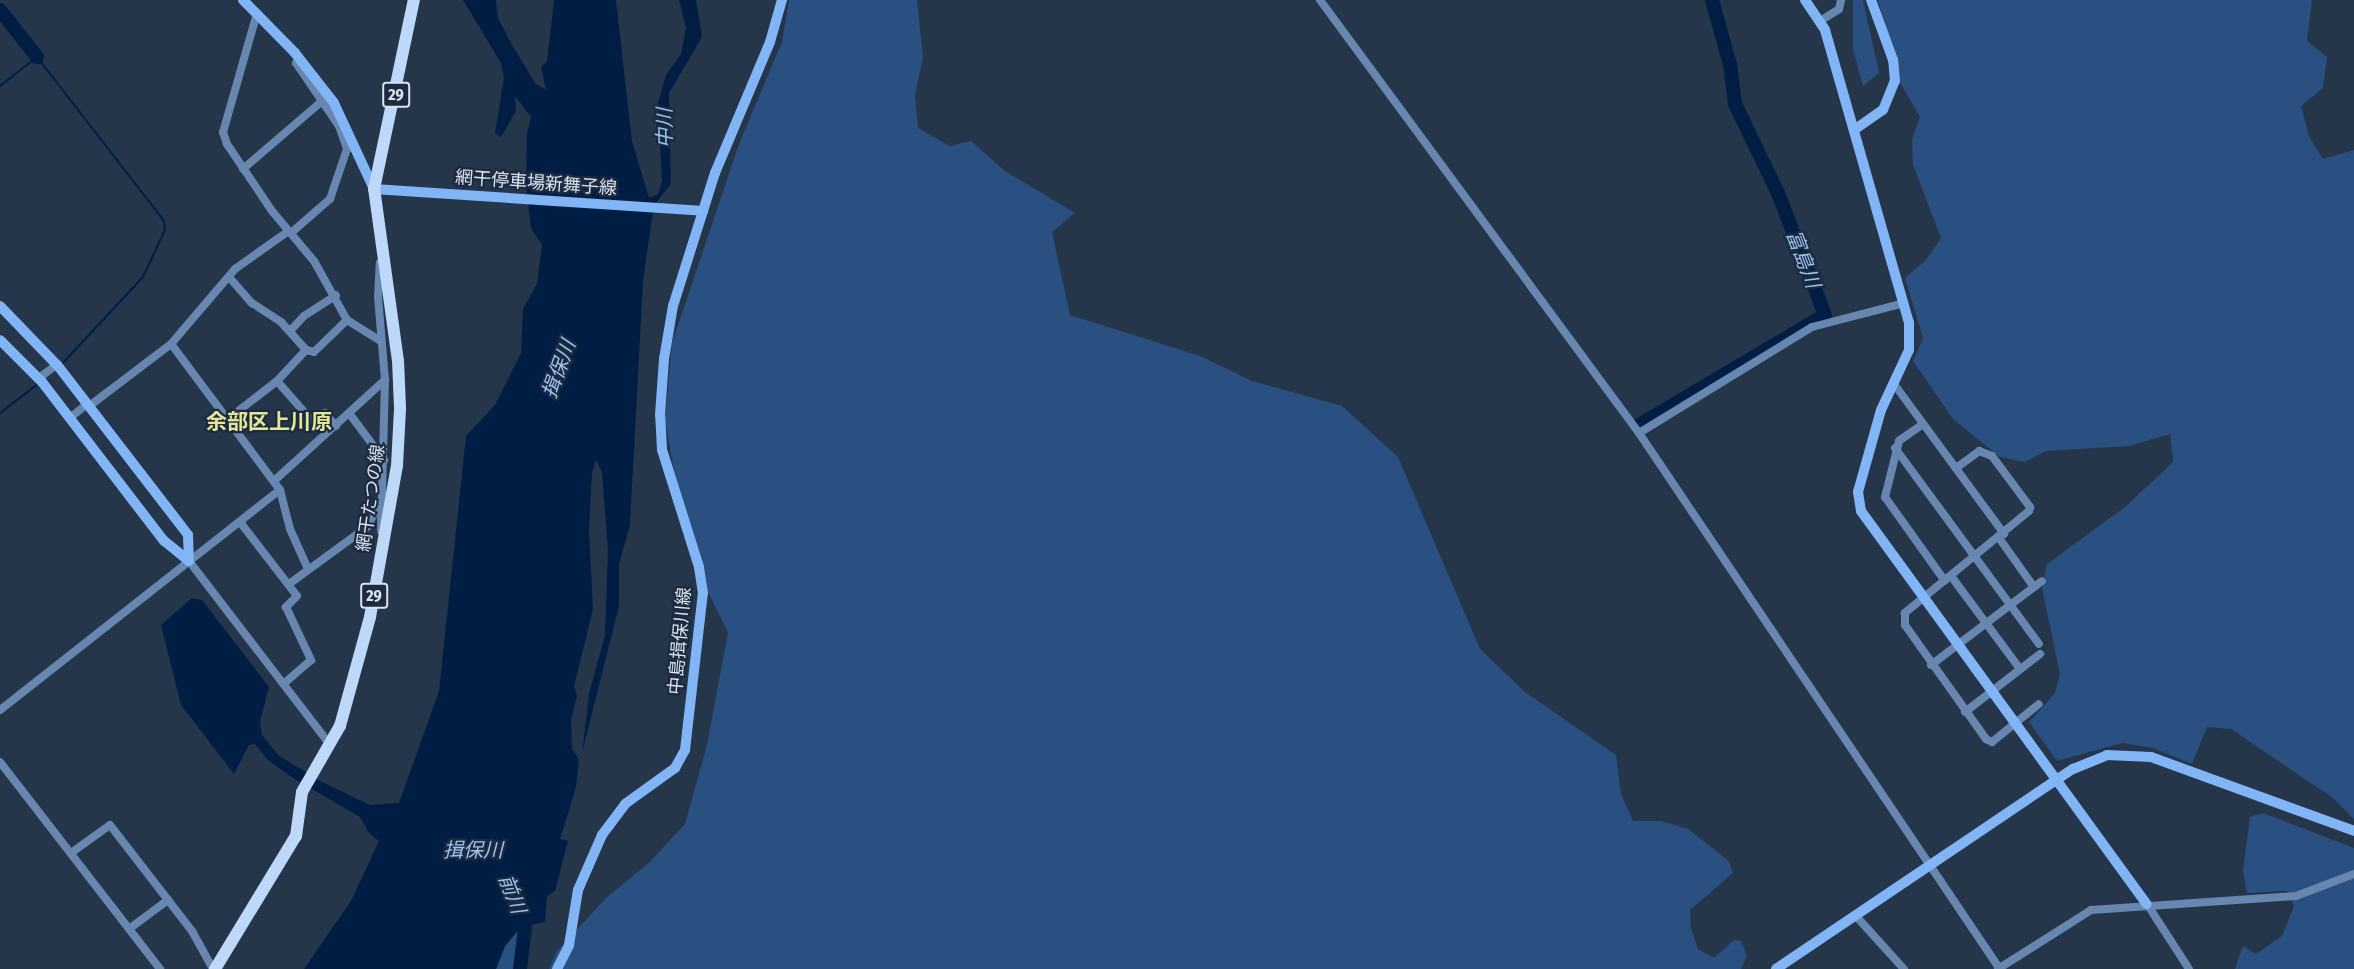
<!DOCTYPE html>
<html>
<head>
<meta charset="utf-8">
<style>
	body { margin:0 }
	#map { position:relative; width:2354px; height:969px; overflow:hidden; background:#25354a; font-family:"Fira Sans Condensed","Noto Sans JP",sans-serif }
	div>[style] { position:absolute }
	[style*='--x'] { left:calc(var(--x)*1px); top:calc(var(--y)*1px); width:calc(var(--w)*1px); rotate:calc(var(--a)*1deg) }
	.green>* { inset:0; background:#295081 }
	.water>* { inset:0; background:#001e44 }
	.stream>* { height:2px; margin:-1px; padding:0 1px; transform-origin:1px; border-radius:1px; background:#001e44 }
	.river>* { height:14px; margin:-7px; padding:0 7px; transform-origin:7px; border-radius:7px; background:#001e44 }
	.street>* { height:8px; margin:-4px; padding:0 4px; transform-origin:4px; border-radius:4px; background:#6787b0 }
	.secondary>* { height:10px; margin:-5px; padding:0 5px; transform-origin:5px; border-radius:5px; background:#82b5f6 }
	.primary>* { height:12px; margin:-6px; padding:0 6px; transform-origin:6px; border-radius:6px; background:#bdd8f9 }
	span { translate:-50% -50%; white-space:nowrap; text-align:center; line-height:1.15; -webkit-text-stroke:4.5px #1c2b3f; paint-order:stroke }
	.shield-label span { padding:2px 4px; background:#1c2b3f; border:2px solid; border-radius:4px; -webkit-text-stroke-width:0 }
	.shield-label { font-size:16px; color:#d9e3f0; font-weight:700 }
	.street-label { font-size:18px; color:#d9e3f0 }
	.water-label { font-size:20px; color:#9dc2f1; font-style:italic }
	.quarter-label { font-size:21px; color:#e3e698; font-weight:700 }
</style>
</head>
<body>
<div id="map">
	<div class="green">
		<i style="clip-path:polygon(789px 0,917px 0,923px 57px,915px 94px,918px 128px,950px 146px,971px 141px,1005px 171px,1075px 213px,1052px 232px,1070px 315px,1200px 356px,1252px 381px,1342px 406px,1398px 457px,1480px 649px,1525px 692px,1616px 755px,1621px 794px,1633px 821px,1661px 821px,1688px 829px,1729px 861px,1733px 873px,1690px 910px,1691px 928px,1698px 949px,1714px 958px,1734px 940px,1741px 941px,1747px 956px,1741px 969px,549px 969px,557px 951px,607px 897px,649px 863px,685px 824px,707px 745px,728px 632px,708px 592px,679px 499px,665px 420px,672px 343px,739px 144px,782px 42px)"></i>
		<i style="clip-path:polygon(1853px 0,1863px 0,1879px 73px,1863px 86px,1853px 49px)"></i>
		<i style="clip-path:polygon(1878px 0,2312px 0,2307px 41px,2327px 57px,2323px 88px,2301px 106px,2309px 136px,2323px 159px,2354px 150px,2354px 819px,2333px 798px,2231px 729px,2207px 727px,2192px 764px,2153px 748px,2122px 743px,2057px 761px,2029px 722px,2055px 693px,2060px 674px,2042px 588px,2047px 564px,2125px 507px,2173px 462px,2170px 434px,2129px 446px,2046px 451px,2025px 462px,2000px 457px,1953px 419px,1913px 361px,1923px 338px,1905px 278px,1926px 260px,1941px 238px,1913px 165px,1912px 139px,1920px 117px,1901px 84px)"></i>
		<i style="clip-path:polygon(2263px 813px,2354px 848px,2354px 969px,2235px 969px,2243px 946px,2256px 954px,2282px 936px,2294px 906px,2287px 891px,2247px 893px,2243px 870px,2250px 817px)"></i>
		<i style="clip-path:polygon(521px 927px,528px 930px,527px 941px,513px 969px,496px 969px,505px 946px)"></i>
	</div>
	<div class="water">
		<i style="clip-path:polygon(463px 0,496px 0,498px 18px,511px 43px,535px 83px,546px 90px,541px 67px,547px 61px,554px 0,616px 0,632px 141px,649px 198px,658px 194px,662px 181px,658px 103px,666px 75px,681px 54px,686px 28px,679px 0,696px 0,702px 37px,669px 93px,671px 184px,654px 205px,643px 280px,630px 525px,619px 564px,619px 606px,582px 753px,589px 694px,605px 635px,608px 551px,602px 472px,596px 460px,592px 473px,589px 530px,593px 609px,574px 686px,577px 696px,571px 720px,572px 749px,579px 760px,576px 787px,560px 839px,568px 841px,555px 891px,547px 896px,545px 922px,521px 927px,505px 946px,496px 969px,304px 969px,351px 901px,379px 841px,369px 833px,360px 817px,293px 778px,268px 760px,255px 744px,249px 745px,234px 774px,181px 705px,161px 625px,192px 598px,202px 600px,269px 687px,260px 722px,262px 735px,278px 755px,320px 781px,370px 805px,399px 803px,439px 691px,466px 436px,495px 405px,521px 353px,523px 309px,537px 284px,542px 245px,531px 228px,526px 187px,527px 133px,531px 117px,515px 96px,516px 111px,501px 137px,495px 133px,504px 78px,501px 63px)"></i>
	</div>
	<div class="stream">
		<i style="--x:0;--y:86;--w:47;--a:-38.1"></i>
		<i style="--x:37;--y:57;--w:207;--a:52.2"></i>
		<i style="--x:164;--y:221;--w:9;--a:84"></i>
		<i style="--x:165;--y:230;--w:52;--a:115.1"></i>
		<i style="--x:143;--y:277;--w:120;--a:133"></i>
		<i style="--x:0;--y:413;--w:48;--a:-37.3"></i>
	</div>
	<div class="river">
		<i style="--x:0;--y:10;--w:60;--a:51.8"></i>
		<i style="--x:1639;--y:425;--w:216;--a:-30.6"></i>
		<i style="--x:1825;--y:315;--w:131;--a:-111.1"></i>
		<i style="--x:1778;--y:193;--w:99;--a:-115.8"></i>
		<i style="--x:1735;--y:104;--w:39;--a:-97"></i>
		<i style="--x:1730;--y:65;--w:67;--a:-105.5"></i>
		<i style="--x:518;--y:910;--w:19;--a:69"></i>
		<i style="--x:525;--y:928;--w:41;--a:97"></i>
	</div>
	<div class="street">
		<i style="--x:1320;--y:0;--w:538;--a:53.62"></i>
		<i style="--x:1639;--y:433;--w:645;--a:56.06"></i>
		<i style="--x:257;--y:13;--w:124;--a:105.9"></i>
		<i style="--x:223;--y:132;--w:13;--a:72"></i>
		<i style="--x:227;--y:144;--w:81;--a:56.1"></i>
		<i style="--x:272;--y:211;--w:65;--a:50"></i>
		<i style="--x:314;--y:261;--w:68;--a:60.8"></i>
		<i style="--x:347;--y:320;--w:39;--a:32"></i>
		<i style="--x:1820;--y:21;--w:22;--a:-32"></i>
		<i style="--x:1839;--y:9;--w:9;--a:-77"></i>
		<i style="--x:243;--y:169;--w:104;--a:-40.7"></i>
		<i style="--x:291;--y:233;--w:52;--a:-41.1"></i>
		<i style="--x:330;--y:199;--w:53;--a:-71.2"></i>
		<i style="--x:347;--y:149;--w:24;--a:-109"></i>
		<i style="--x:339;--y:126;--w:76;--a:-124.3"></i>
		<i style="--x:296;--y:63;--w:7;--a:-63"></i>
		<i style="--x:229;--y:277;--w:35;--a:49"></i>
		<i style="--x:252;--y:303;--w:35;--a:33"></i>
		<i style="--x:281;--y:322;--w:38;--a:48"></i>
		<i style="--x:306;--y:350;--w:8;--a:14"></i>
		<i style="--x:314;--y:352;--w:46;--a:-44.1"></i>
		<i style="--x:290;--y:331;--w:21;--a:-47"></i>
		<i style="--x:304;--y:316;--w:38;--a:-33"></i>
		<i style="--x:39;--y:378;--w:21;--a:-37"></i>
		<i style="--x:277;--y:381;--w:55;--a:48.7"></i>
		<i style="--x:313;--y:422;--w:15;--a:-37"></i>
		<i style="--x:325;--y:413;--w:17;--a:50"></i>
		<i style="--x:1894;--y:384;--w:186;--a:53.7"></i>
		<i style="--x:88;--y:407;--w:104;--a:-37.2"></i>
		<i style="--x:171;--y:344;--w:99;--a:-49.5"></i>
		<i style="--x:235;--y:269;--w:64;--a:-35.4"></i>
		<i style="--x:349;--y:413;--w:59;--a:53.3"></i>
		<i style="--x:71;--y:417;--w:19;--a:-39"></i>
		<i style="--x:228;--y:419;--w:62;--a:-37.8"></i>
		<i style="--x:277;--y:381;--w:42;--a:-46.9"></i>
		<i style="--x:1923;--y:424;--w:29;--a:145"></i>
		<i style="--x:1899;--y:441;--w:58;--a:104"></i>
		<i style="--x:1885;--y:497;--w:103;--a:54.5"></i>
		<i style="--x:1639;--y:433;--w:203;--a:-31.5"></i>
		<i style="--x:1812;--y:327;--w:95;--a:-14.6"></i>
		<i style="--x:1895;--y:448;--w:243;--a:53.7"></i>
		<i style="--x:1956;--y:468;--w:29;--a:-36"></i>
		<i style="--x:1979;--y:451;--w:14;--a:21"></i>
		<i style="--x:1992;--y:456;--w:64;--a:53.3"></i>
		<i style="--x:2030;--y:507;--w:4;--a:104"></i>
		<i style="--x:2029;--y:511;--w:161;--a:140.6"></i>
		<i style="--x:1905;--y:613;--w:12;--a:90"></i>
		<i style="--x:1905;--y:625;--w:140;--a:54.6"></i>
		<i style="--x:1986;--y:739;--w:7;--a:27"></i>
		<i style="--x:1992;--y:742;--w:60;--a:-39"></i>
		<i style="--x:275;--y:480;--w:149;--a:-42.3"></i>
		<i style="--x:385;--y:380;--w:83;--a:-94.8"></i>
		<i style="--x:378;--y:297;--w:34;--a:-87"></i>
		<i style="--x:280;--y:490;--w:40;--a:75.6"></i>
		<i style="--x:290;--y:529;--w:44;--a:65.8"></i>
		<i style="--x:240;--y:522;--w:93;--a:52.4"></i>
		<i style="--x:297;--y:596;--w:16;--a:135"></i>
		<i style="--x:286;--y:607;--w:59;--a:64.7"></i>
		<i style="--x:311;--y:660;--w:35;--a:139"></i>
		<i style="--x:381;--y:531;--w:151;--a:-88.5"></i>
		<i style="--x:1999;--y:538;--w:60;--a:54.5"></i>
		<i style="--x:189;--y:561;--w:232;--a:52.5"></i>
		<i style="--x:1951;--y:576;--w:116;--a:53.4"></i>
		<i style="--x:289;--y:584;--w:97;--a:-36.2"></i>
		<i style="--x:367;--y:527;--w:27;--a:-62"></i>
		<i style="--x:1931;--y:665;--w:139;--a:-37.1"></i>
		<i style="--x:0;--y:710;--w:356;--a:-38.2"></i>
		<i style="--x:280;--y:490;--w:182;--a:-126.7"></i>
		<i style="--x:1965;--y:712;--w:95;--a:-37.7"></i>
		<i style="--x:0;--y:762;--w:262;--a:52.3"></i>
		<i style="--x:71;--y:853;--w:48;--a:-35.7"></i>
		<i style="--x:110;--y:825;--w:134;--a:52.3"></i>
		<i style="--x:192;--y:931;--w:43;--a:61.1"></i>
		<i style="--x:2147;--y:904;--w:77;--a:57.1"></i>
		<i style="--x:1855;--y:915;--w:73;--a:47.8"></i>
		<i style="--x:129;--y:929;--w:49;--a:-36.6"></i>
		<i style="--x:1998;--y:969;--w:110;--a:-32.4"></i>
		<i style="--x:2091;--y:910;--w:205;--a:-3.9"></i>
		<i style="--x:2296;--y:896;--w:62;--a:-20.8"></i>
	</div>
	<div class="secondary">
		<i style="--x:243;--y:0;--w:74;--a:45.5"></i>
		<i style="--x:295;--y:53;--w:63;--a:52"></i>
		<i style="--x:334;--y:103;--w:95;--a:65.1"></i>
		<i style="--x:374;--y:189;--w:330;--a:3.8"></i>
		<i style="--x:1805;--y:0;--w:36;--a:56"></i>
		<i style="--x:1825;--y:30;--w:305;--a:74"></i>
		<i style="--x:1909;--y:323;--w:27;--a:90"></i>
		<i style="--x:1909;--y:350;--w:66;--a:115"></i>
		<i style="--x:1881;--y:410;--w:85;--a:105.7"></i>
		<i style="--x:1858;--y:492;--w:19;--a:81"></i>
		<i style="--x:1861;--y:511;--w:486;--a:54"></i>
		<i style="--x:1854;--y:130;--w:35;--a:-35"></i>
		<i style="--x:1883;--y:110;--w:31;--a:-68"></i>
		<i style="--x:1895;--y:81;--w:21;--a:-95"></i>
		<i style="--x:1893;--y:60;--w:64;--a:-110.1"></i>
		<i style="--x:0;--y:306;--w:83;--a:46"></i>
		<i style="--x:58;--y:366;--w:213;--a:52.4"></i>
		<i style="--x:188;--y:535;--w:26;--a:88"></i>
		<i style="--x:189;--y:561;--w:32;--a:-141"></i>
		<i style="--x:164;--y:541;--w:200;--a:-127.5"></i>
		<i style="--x:42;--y:382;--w:59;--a:-135"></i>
		<i style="--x:557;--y:969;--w:27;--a:-63"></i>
		<i style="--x:569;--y:945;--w:56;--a:-80.7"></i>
		<i style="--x:578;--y:890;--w:60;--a:-66.4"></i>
		<i style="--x:602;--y:835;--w:39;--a:-53"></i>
		<i style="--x:625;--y:804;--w:62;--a:-35.8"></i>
		<i style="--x:675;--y:768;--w:21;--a:-61"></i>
		<i style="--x:685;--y:750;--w:158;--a:-83.5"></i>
		<i style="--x:703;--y:593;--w:26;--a:-99"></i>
		<i style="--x:699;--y:567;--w:123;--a:-107.5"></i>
		<i style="--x:662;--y:450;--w:35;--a:-93"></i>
		<i style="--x:660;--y:415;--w:56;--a:-85.9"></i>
		<i style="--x:664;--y:359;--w:54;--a:-80.4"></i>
		<i style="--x:673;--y:306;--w:139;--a:-72.5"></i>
		<i style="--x:715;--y:173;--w:142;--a:-67.2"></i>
		<i style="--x:770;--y:42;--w:44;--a:-74.1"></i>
		<i style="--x:1776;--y:969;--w:358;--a:-34"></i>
		<i style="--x:2073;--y:769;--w:37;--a:-22"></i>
		<i style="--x:2107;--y:755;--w:44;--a:2.6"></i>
		<i style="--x:2151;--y:757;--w:216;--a:20"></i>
	</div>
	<div class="primary">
		<i style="--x:215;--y:969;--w:156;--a:-58.7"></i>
		<i style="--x:296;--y:836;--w:44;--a:-82.2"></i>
		<i style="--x:302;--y:792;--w:76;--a:-60.1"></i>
		<i style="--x:340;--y:726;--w:113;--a:-74.6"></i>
		<i style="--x:370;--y:617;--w:153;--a:-79.9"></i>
		<i style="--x:397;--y:466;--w:58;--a:-87"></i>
		<i style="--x:400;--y:408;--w:47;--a:-92.4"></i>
		<i style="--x:398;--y:361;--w:174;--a:-97.9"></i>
		<i style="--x:374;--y:189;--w:193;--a:-78.1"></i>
	</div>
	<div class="shield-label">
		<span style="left:396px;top:95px">29</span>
		<span style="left:374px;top:596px">29</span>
	</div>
	<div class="street-label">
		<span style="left:536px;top:183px;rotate:4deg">網干停車場新舞子線</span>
		<span style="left:371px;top:498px;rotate:-82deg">網干たつの線</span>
		<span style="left:680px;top:641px;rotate:-85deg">中島揖保川線</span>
	</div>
	<div class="water-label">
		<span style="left:665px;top:128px;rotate:-91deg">中川</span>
		<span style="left:1803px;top:259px;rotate:69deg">富島川</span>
		<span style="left:559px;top:369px;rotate:-70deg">揖保川</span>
		<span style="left:473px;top:850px">揖保川</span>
		<span style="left:512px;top:894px;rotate:69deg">前川</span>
	</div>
	<div class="quarter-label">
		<span style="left:269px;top:422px">余部区上川原</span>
	</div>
</div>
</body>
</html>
